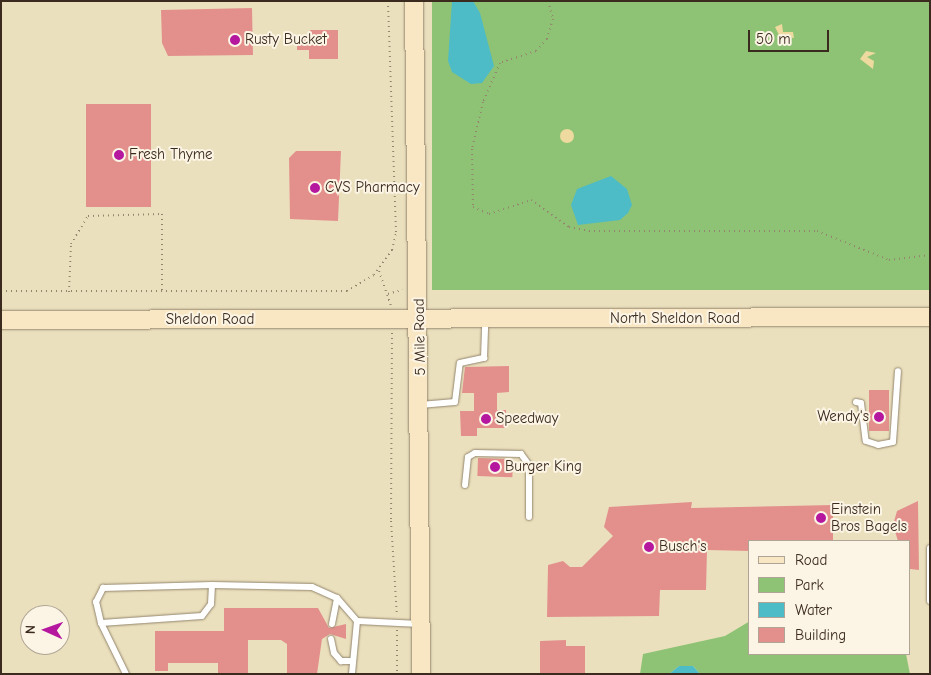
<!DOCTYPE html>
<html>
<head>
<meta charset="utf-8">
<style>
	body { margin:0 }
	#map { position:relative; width:931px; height:675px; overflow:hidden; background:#ebe0bd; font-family:"Comic Neue",sans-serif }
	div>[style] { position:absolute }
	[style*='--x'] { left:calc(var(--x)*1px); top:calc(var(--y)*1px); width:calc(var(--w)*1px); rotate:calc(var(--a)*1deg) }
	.green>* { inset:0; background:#8ec375; transform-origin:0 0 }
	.sand>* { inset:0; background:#eeda9e }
	.round { border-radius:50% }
	.water>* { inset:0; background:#4ebcc6 }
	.building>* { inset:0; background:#e3908d; transform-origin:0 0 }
	.path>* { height:2px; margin-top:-1px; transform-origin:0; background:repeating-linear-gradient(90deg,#93856e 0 1px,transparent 0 5px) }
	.roads { filter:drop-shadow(0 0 1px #93856e) drop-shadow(0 0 1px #93856e) }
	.lane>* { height:6px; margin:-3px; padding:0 3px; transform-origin:3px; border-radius:3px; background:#fff }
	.secondary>* { height:18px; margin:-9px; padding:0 9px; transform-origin:9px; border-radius:9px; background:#f9e7c3 }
	.dots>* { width:14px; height:14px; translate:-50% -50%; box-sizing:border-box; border:2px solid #fcf5e5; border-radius:50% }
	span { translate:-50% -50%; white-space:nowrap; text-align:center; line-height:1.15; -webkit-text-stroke:4px #fcf5e5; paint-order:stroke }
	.poi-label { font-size:15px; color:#3b2a1e }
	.left { translate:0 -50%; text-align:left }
	.right { translate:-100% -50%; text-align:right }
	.street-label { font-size:15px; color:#3b2a1e }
	.frame { position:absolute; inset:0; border:2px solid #3b2a1e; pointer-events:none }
	.legend { position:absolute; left:748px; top:540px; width:162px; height:115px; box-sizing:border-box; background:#fcf5e5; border:1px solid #afa495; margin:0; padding:6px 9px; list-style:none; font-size:15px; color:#3b2a1e }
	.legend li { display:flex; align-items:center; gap:10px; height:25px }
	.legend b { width:25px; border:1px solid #afa495 }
	.north { position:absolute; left:20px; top:605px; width:50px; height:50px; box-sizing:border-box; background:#fcf5e5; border:1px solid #afa495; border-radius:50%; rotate:272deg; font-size:14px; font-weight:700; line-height:20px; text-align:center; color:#3b2a1e }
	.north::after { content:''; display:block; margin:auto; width:18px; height:22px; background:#b5179e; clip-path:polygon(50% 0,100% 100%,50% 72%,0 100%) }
	.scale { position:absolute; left:748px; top:30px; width:81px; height:22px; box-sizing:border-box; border:2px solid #3b2a1e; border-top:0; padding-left:6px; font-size:15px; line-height:18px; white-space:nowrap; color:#3b2a1e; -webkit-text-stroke:4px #fcf5e5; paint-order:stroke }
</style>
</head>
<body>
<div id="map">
	<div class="green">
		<i style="left:432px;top:1px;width:498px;height:289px"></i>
		<i style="clip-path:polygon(750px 621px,750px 654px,906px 654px,910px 674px,700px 674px,693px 666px,679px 666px,669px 674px,640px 674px,643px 654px,725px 636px)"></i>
	</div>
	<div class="sand">
		<i style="clip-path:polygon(782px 24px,783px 32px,793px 32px,794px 38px,779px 35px,775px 27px)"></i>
		<i style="clip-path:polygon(866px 51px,876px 53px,867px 57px,874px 61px,873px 69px,860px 59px)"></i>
		<i class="round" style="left:560px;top:129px;width:14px;height:14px"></i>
	</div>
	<div class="water">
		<i style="clip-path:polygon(452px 1px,473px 1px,480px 13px,494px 66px,482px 83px,471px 84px,452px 72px,448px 61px)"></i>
		<i style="clip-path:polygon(611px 176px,627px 189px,632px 205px,628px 213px,620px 220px,578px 225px,571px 205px,577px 189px)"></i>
		<i style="clip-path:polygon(679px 666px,693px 666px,700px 674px,669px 674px)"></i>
	</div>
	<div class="building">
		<i style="clip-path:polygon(252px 8px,253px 55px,168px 56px,162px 43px,161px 10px)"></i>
		<i style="clip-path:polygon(310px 30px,338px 30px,338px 59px,309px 59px,309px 50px,297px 50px,297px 38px,311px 37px)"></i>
		<i style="left:86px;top:104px;width:65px;height:103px"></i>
		<i style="clip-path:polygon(296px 151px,341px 151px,338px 221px,290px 219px,289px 158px)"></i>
		<i style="clip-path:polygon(509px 366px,509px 392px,497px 393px,497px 410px,506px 410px,507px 428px,477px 428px,477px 436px,461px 436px,460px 411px,474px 411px,474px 393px,462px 393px,465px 367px)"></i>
		<i style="left:869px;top:390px;width:20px;height:41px"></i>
		<i style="left:478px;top:458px;width:35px;height:18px;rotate:2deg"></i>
		<i style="clip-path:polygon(918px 501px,919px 570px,910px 569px,910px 541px,898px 541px,893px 525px,897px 511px)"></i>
		<i style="clip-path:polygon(692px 502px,691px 508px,833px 505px,833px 541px,750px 541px,750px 551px,707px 550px,706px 590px,660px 590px,659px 616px,547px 617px,548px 565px,563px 561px,570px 567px,582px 567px,613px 536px,604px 527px,609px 507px)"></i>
		<i style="clip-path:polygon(224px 608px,318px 608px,329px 628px,346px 624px,346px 639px,330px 634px,322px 639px,317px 674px,287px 674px,287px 644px,281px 640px,248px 640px,248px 674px,218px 674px,218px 663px,168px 663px,168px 671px,155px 671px,155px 631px,224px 631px)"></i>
		<i style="clip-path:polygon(566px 640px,566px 646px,585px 646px,585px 674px,540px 674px,540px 641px)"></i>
	</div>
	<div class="path">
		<i style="--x:548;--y:1;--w:19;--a:74"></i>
		<i style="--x:553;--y:19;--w:21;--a:107"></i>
		<i style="--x:547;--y:39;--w:16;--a:133"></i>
		<i style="--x:536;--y:51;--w:38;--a:162"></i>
		<i style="--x:500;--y:63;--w:43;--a:113.6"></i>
		<i style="--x:483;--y:102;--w:48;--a:103.2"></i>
		<i style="--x:472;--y:149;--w:58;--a:89"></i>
		<i style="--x:473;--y:207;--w:17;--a:24"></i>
		<i style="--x:489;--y:214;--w:44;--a:-18.4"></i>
		<i style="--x:531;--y:200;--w:47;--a:35.4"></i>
		<i style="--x:569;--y:227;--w:20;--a:11"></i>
		<i style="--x:589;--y:231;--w:228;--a:0"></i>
		<i style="--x:817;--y:231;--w:78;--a:21.9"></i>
		<i style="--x:889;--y:260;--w:41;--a:-7"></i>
		<i style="--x:379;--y:271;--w:37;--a:71"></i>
		<i style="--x:1;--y:291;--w:346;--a:0"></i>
		<i style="--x:347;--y:291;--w:31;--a:-31"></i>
		<i style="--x:374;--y:275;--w:31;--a:-54"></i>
		<i style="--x:392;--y:250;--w:18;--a:-77"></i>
		<i style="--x:396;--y:232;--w:231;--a:-92"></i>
		<i style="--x:69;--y:292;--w:48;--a:-87.6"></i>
		<i style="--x:71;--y:244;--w:33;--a:-59"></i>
		<i style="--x:88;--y:216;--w:74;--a:-1.5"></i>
		<i style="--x:162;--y:214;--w:77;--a:90"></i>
		<i style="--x:388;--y:294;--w:15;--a:-16"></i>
		<i style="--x:392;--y:333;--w:188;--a:90.3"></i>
		<i style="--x:391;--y:521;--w:95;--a:86.4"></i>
		<i style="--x:397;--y:630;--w:44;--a:90"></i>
	</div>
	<div class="roads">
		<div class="lane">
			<i style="--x:856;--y:402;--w:5;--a:11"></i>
			<i style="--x:861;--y:403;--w:38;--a:83"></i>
			<i style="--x:866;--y:441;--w:13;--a:18"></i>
			<i style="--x:878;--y:445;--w:15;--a:-11"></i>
			<i style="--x:893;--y:442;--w:71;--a:-86"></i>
			<i style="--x:420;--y:405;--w:35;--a:-5"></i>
			<i style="--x:455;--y:402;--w:39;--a:-83"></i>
			<i style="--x:460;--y:363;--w:25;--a:-12"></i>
			<i style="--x:484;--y:358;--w:38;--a:-88"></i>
			<i style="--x:465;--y:485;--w:28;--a:-84"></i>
			<i style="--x:468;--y:457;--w:8;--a:-30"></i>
			<i style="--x:475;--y:453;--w:46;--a:1.2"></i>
			<i style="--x:521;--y:454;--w:14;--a:54"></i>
			<i style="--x:529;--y:465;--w:52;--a:90"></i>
			<i style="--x:930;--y:548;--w:53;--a:90"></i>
			<i style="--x:357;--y:621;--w:63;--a:2.7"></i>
			<i style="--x:101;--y:623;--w:101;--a:-4"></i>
			<i style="--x:202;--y:616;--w:15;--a:-53"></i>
			<i style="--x:211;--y:604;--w:19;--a:-87"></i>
			<i style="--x:332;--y:624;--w:26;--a:-79"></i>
			<i style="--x:331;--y:639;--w:14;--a:78"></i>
			<i style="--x:334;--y:653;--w:11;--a:49"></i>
			<i style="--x:341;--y:661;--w:10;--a:0"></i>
			<i style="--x:126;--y:674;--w:57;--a:-116.1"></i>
			<i style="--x:101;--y:623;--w:22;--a:-103"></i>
			<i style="--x:96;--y:602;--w:16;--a:-63"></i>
			<i style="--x:103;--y:588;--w:109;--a:-1.6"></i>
			<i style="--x:212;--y:585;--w:100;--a:1.1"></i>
			<i style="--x:312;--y:587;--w:27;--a:24"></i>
			<i style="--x:337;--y:598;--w:30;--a:49"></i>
			<i style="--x:357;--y:621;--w:53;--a:95.4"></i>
		</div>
		<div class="secondary">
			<i style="--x:414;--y:1;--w:673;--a:89.4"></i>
			<i style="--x:1;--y:320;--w:929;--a:-0.19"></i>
		</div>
	</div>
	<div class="dots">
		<i style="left:235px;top:40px;background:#b5179e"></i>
		<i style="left:119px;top:155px;background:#b5179e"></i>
		<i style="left:315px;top:188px;background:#b5179e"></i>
		<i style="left:879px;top:417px;background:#b5179e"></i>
		<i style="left:486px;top:419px;background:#b5179e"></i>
		<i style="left:495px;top:467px;background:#b5179e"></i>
		<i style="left:821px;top:518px;background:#b5179e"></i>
		<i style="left:649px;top:547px;background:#b5179e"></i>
	</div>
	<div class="poi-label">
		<span class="left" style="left:245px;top:40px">Rusty Bucket</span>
		<span class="left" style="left:129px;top:155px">Fresh Thyme</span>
		<span class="left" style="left:325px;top:188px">CVS Pharmacy</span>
		<span class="right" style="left:869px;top:417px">Wendy's</span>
		<span class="left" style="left:496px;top:419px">Speedway</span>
		<span class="left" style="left:505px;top:467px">Burger King</span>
		<span class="left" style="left:831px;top:518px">Einstein<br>Bros Bagels</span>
		<span class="left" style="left:659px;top:547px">Busch's</span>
	</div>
	<div class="street-label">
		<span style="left:675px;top:319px">North Sheldon Road</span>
		<span style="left:210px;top:320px">Sheldon Road</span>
		<span style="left:420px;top:337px;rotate:-91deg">5 Mile Road</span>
	</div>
	<div class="frame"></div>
	<ul class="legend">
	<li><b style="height:6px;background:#f9e7c3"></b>Road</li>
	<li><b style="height:14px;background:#8ec375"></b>Park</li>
	<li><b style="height:14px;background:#4ebcc6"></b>Water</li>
	<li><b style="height:14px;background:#e3908d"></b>Building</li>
	</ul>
	<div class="north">N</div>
	<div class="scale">50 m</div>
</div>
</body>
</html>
